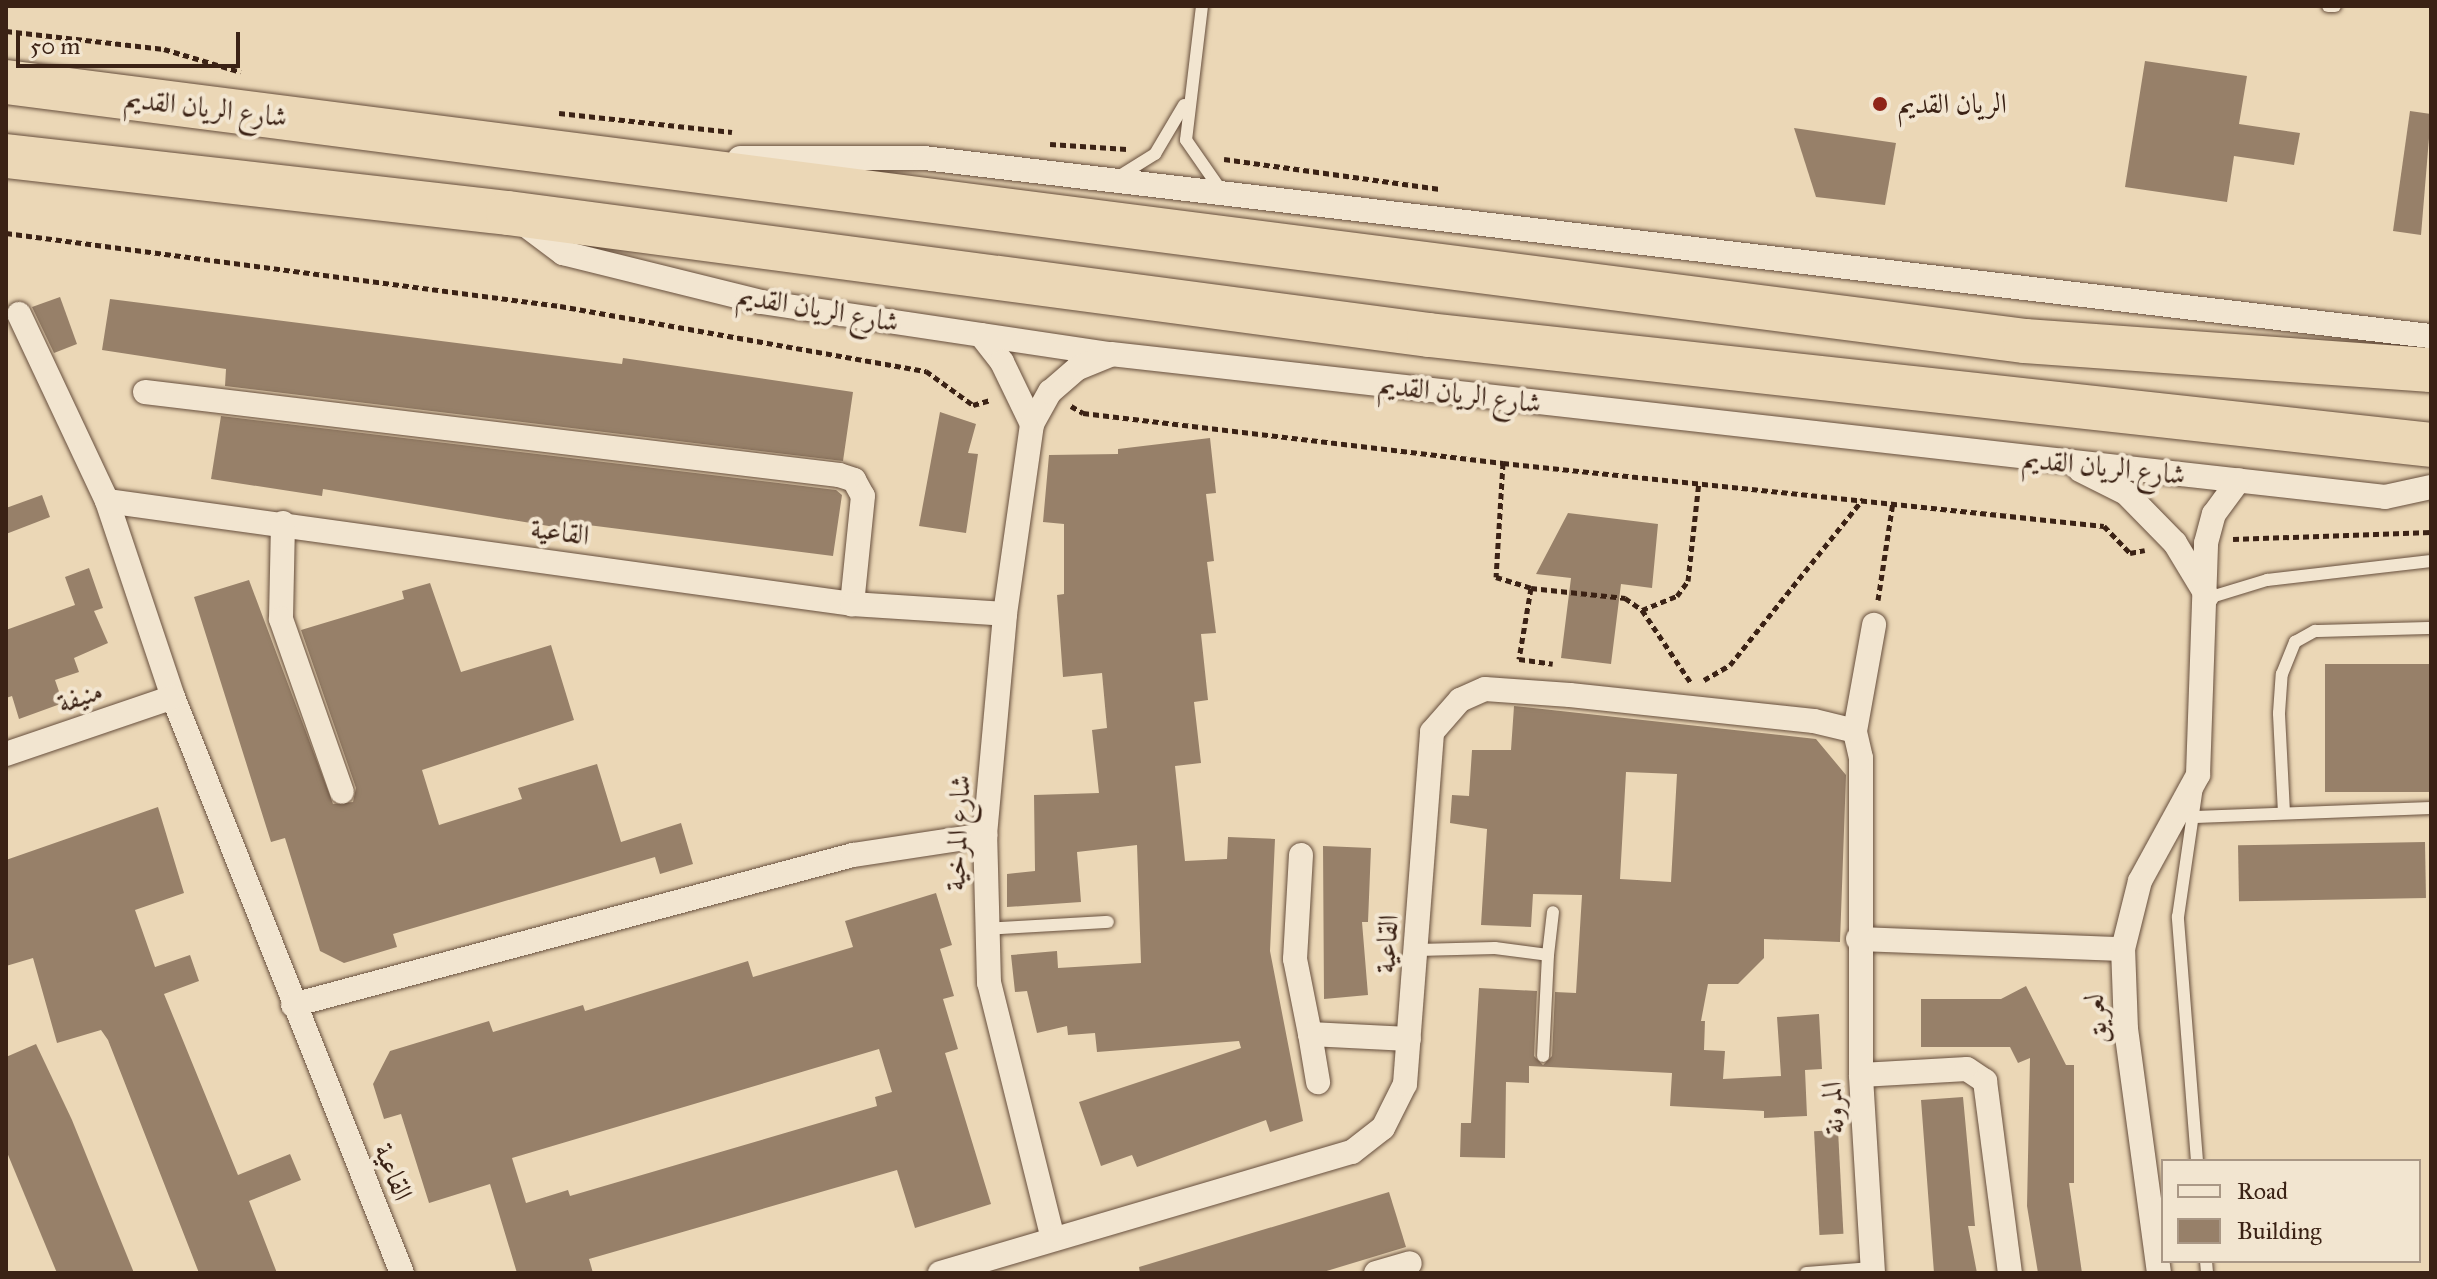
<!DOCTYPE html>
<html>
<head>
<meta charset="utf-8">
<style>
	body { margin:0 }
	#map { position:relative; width:2437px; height:1279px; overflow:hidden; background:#ebd7b6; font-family:"IM FELL Great Primer",Amiri,serif }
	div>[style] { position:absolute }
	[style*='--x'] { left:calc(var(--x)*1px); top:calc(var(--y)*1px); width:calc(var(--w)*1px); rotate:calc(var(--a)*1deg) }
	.building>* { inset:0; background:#978069; transform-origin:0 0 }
	.path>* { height:5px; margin-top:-2.5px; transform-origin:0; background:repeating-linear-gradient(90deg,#3b2215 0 6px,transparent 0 10px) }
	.roads { filter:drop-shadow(0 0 2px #674f3d) drop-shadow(0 0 2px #674f3d) }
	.lane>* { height:12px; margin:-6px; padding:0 6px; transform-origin:6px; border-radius:6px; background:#f2e5d0 }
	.street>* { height:24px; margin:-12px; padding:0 12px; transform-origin:12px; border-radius:12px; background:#f2e5d0 }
	.highway>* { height:44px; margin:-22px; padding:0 22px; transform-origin:22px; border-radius:22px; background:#ebd7b6 }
	.dots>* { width:22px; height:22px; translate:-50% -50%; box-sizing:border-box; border:4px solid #f2e5d0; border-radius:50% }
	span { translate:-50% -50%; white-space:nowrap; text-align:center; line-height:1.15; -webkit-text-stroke:8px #f2e5d0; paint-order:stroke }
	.poi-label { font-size:28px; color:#3b2215 }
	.left { translate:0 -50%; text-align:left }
	.street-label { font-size:28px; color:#3b2215 }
	.frame { position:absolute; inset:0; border:8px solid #3b2215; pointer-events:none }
	.legend { position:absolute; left:2161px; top:1159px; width:260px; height:104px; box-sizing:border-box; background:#f2e5d0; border:2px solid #a99785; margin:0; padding:10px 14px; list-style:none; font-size:24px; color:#3b2215 }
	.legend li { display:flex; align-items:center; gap:16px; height:40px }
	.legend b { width:40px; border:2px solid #a99785 }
	.scale { position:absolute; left:16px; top:32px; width:224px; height:36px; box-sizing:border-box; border:4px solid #3b2215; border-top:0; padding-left:10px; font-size:24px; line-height:28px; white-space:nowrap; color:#3b2215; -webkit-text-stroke:6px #f2e5d0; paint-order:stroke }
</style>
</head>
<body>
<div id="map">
	<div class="building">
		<i style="clip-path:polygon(2145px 61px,2247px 76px,2239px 124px,2300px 133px,2294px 165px,2234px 156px,2227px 202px,2125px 187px)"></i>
		<i style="clip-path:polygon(2410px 111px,2431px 114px,2421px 235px,2393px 231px)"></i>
		<i style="clip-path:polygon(1794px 128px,1896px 143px,1885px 205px,1816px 197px)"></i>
		<i style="clip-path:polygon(60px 297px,77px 344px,54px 353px,32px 307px)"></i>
		<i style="clip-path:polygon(110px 299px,622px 364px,623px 358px,853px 392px,843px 461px,225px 386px,226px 369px,102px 350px)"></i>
		<i style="clip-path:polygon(940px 412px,976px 424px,968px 453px,978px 454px,966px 533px,919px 526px)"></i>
		<i style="clip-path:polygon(221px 416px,836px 490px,842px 495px,833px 556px,580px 524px,579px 531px,323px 489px,322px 496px,211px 479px)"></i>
		<i style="clip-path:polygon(1210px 438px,1216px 493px,1206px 494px,1214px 561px,1207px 562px,1216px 633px,1201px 634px,1208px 700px,1194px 702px,1201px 763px,1175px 766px,1185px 861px,1227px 859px,1228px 837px,1275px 839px,1270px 951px,1303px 1121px,1270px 1132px,1266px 1120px,1137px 1167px,1132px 1155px,1101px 1166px,1079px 1102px,1241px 1048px,1239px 1041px,1097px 1052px,1095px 1033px,1068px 1035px,1067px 1026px,1037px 1033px,1027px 991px,1015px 992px,1011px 955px,1057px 951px,1058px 968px,1141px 963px,1137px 845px,1077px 852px,1081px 902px,1007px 907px,1007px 874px,1035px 871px,1034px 795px,1099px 793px,1092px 730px,1107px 728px,1102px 673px,1063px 677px,1057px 595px,1064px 594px,1064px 524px,1043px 522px,1049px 455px,1118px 454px,1118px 449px)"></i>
		<i style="clip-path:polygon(42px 495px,50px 517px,6px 534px,6px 508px)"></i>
		<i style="clip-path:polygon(1568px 513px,1658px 524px,1652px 588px,1621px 584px,1611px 664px,1561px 658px,1571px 578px,1536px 574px)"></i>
		<i style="clip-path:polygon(89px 568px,103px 608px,94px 611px,108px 643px,74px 658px,79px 672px,55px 680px,63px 703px,19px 719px,12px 696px,6px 698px,6px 630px,75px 605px,65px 577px)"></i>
		<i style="clip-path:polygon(249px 580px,333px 804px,353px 802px,356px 788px,301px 630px,404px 599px,402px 591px,430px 583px,461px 672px,551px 645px,574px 720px,422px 770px,439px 825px,522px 799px,518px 788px,597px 764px,621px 842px,681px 823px,693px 864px,660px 874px,655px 857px,393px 934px,397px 947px,344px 963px,320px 951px,285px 838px,271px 842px,194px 597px)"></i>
		<i style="left:2430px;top:664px;width:128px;height:105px;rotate:90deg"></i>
		<i style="clip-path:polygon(evenodd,1514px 706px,1816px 739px,1846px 775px,1840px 942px,1764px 939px,1764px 958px,1738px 984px,1708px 984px,1701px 1021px,1705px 1021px,1704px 1050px,1725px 1051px,1723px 1079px,1781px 1076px,1777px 1017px,1819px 1014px,1822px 1069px,1805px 1070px,1807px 1116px,1764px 1118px,1764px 1111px,1670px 1106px,1672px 1073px,1529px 1066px,1529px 1083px,1506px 1082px,1505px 1158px,1460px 1157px,1461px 1123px,1471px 1123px,1479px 988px,1537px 991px,1534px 1056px,1543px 1065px,1552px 1056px,1555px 992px,1576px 993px,1582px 895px,1533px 894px,1531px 927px,1481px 925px,1487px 829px,1450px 823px,1452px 795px,1469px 796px,1472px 750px,1511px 750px,1514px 706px,1626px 772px,1677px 774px,1671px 882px,1620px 879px,1626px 772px)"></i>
		<i style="clip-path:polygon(158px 807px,184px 893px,135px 910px,155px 967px,190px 955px,199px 981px,164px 994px,238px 1175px,290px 1154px,301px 1180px,249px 1201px,277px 1273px,199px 1273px,108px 1040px,101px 1030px,57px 1043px,33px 958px,6px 966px,6px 860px)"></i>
		<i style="left:2425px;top:842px;width:56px;height:187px;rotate:89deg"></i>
		<i style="clip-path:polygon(1323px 846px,1371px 848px,1368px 922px,1362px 922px,1368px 995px,1324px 999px)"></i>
		<i style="clip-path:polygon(evenodd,936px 893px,952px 945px,940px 949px,954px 996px,943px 999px,958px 1049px,945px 1053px,991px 1204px,915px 1228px,897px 1170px,589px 1259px,593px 1273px,517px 1273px,490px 1184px,429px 1203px,401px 1114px,384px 1119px,373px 1084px,390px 1051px,489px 1021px,493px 1032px,583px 1005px,585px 1011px,748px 961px,753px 977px,853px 947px,845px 921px,936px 893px,879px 1049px,892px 1092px,875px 1097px,877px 1106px,570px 1196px,568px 1190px,526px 1203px,512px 1158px,879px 1049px)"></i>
		<i style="clip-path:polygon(2026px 986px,2066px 1065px,2074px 1065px,2074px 1183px,2069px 1183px,2082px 1273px,2038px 1273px,2027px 1206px,2030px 1058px,2018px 1063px,2010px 1047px,1921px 1047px,1921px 999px,2001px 999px)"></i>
		<i style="clip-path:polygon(36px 1044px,72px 1120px,134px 1273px,57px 1273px,6px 1150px,6px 1057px)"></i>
		<i style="clip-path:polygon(1963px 1097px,1975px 1226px,1968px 1226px,1977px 1273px,1934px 1273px,1921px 1100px)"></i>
		<i style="left:1838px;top:1130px;width:104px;height:24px;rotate:87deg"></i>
		<i style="clip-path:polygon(1389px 1192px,1406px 1247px,1320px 1273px,1140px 1273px,1139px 1267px)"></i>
	</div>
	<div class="path">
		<i style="--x:6;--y:31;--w:159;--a:6.5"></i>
		<i style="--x:164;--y:49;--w:80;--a:16.6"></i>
		<i style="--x:559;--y:113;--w:174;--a:6.3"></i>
		<i style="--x:1050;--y:144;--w:77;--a:3.7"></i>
		<i style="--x:1224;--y:159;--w:218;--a:7.9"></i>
		<i style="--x:6;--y:233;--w:559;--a:7.51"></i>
		<i style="--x:560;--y:306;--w:372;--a:10.1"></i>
		<i style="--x:926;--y:371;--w:58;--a:35.9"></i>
		<i style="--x:973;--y:405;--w:19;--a:-16"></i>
		<i style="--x:1071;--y:406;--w:14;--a:30"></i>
		<i style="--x:1083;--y:413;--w:423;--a:6.8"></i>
		<i style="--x:1503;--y:463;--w:604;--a:5.98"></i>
		<i style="--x:2104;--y:526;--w:37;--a:46"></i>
		<i style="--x:2130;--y:553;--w:15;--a:-11"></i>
		<i style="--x:1503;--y:463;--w:114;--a:93.5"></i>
		<i style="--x:1496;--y:577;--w:37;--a:17"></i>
		<i style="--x:1531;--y:588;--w:72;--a:99.6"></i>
		<i style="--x:1519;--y:659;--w:34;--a:8"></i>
		<i style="--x:2233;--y:539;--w:198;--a:-2"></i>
		<i style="--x:1531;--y:588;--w:95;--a:6.1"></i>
		<i style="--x:1625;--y:598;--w:21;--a:35"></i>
		<i style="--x:1642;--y:610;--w:88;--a:56.1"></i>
		<i style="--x:1878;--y:600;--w:99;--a:-81.3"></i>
		<i style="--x:1642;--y:610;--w:38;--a:-22"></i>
		<i style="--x:1677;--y:596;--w:19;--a:-54"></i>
		<i style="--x:1688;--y:581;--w:100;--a:-83.7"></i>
		<i style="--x:1704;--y:680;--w:30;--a:-30"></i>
		<i style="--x:1730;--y:665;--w:213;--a:-51.3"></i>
	</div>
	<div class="roads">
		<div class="lane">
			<i style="--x:1202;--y:6;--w:135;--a:96.8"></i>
			<i style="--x:1186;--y:140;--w:60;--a:55.2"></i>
			<i style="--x:2328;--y:6;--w:7;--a:0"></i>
			<i style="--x:1118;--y:177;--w:44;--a:-31.9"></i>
			<i style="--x:1155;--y:154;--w:57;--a:-59.4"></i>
			<i style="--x:2208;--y:598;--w:62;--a:-17"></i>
			<i style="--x:2267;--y:580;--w:165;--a:-6.6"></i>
			<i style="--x:2284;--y:813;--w:100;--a:-92.9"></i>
			<i style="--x:2279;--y:713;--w:39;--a:-86"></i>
			<i style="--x:2282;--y:674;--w:35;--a:-68"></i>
			<i style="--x:2295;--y:642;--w:23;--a:-29"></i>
			<i style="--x:2315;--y:631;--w:116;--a:-1.5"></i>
			<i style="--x:2195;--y:817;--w:236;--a:-2.2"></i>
			<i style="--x:985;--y:929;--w:123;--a:-3.3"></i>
			<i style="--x:1418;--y:950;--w:77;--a:-1.5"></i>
			<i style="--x:1495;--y:948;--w:53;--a:7.5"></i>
			<i style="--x:1548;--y:955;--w:101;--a:92.8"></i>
			<i style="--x:1548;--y:955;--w:43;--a:-83.4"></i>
			<i style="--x:2197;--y:1161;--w:245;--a:-94.5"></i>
			<i style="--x:2178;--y:917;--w:131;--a:-81.7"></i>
			<i style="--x:2206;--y:1261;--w:12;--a:85"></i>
			<i style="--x:1806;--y:1273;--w:67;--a:-4.3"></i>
		</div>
		<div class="street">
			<i style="--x:740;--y:158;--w:184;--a:0"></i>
			<i style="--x:924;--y:158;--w:1517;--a:6.74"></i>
			<i style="--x:520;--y:221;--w:54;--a:36.7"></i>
			<i style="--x:563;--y:253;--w:204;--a:13.9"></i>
			<i style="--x:761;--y:302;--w:354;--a:8.5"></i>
			<i style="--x:1111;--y:354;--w:1282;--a:6.4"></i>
			<i style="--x:2385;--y:497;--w:47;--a:-12.3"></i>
			<i style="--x:19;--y:314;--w:207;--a:64.8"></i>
			<i style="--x:107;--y:501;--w:207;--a:71.4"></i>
			<i style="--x:173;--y:697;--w:620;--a:68.32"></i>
			<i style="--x:981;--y:335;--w:34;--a:52"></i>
			<i style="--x:1002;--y:362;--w:69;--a:64.2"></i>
			<i style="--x:145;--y:392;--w:699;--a:6.82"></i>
			<i style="--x:839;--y:475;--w:16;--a:18"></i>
			<i style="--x:854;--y:480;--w:18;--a:61"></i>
			<i style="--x:863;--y:496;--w:109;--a:95.8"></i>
			<i style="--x:2080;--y:470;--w:51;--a:26.6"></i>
			<i style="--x:2126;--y:493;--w:70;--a:45.6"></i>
			<i style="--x:2175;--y:543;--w:62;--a:58.9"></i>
			<i style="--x:107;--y:501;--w:752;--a:7.87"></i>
			<i style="--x:852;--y:604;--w:153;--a:3.7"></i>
			<i style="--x:283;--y:523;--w:96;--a:91.2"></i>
			<i style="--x:281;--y:619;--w:183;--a:70.6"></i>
			<i style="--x:6;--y:754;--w:176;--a:-18.8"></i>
			<i style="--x:1301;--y:855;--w:104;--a:93.3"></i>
			<i style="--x:1295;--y:959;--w:76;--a:78.7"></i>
			<i style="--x:1310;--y:1034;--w:99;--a:2.9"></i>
			<i style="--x:1858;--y:939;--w:265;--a:2.2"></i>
			<i style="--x:293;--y:1005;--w:580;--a:-15"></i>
			<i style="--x:853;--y:855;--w:134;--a:-8.6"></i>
			<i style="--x:1310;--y:1034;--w:49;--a:80.5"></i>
			<i style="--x:1861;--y:1075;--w:106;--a:-3.2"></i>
			<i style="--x:1967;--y:1069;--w:22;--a:34"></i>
			<i style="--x:1985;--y:1081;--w:194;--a:82.6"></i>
			<i style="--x:1053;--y:1239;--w:264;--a:-104"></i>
			<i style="--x:989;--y:983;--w:148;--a:-91.5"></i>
			<i style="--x:985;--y:835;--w:222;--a:-84.8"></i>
			<i style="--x:1005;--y:614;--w:192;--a:-81.9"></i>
			<i style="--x:1032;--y:424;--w:37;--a:-61"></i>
			<i style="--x:1050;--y:392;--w:37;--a:-41"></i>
			<i style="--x:1078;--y:368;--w:35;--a:-22"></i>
			<i style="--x:940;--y:1273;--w:429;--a:-16.4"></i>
			<i style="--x:1352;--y:1152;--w:39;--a:-38"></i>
			<i style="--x:1383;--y:1128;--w:49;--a:-63.4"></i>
			<i style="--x:1405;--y:1084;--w:353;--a:-85.6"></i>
			<i style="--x:1432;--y:732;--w:43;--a:-48.8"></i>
			<i style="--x:1460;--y:700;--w:27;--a:-24"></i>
			<i style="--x:1485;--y:689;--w:85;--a:4"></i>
			<i style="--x:1570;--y:695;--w:245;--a:6.1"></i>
			<i style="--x:1814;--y:721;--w:42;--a:13.7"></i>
			<i style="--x:1376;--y:1273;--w:35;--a:-16"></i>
			<i style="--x:1873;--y:1273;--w:198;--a:-93.5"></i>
			<i style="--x:1861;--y:1075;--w:317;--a:-90"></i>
			<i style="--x:1861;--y:758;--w:28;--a:-103"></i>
			<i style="--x:1855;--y:731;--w:108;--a:-79.8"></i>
			<i style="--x:2159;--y:1273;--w:246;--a:-97.7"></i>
			<i style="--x:2126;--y:1029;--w:80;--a:-92.1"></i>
			<i style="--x:2123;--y:949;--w:70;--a:-76"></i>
			<i style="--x:2140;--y:881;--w:121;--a:-61.3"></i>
			<i style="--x:2198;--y:775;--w:232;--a:-88"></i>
			<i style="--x:2206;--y:543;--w:30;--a:-75"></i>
			<i style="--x:2214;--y:514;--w:42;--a:-53.7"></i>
		</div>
		<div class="highway">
			<i style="--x:6;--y:82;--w:2036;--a:7.31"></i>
			<i style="--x:2025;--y:341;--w:407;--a:4.1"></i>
			<i style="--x:6;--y:156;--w:505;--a:6.48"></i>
			<i style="--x:508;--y:213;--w:929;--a:7.55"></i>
			<i style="--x:1429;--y:335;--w:1008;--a:6.26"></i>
		</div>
	</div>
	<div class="dots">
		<i style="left:1880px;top:104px;background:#8f2418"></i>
	</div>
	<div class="poi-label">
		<span class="left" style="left:1898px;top:104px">الريان القديم</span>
	</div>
	<div class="street-label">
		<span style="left:206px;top:108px;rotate:7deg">شارع الريان القديم</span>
		<span style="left:818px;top:309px;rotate:10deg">شارع الريان القديم</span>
		<span style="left:1460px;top:394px;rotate:7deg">شارع الريان القديم</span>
		<span style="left:2104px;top:467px;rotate:6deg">شارع الريان القديم</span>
		<span style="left:560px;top:532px;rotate:8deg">القاعية</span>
		<span style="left:80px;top:697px;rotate:-19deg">منيفة</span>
		<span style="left:958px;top:833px;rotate:-87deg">شارع المرخية</span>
		<span style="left:1387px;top:944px;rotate:-86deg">القاعية</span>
		<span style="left:2096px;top:1019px;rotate:-95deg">لعريق</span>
		<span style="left:1833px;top:1108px;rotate:-93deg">المرونة</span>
		<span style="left:393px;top:1172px;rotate:68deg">القاعية</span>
	</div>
	<div class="frame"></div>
	<ul class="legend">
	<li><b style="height:10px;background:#f2e5d0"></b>Road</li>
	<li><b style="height:22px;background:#978069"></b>Building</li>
	</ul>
	<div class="scale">50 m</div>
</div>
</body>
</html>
